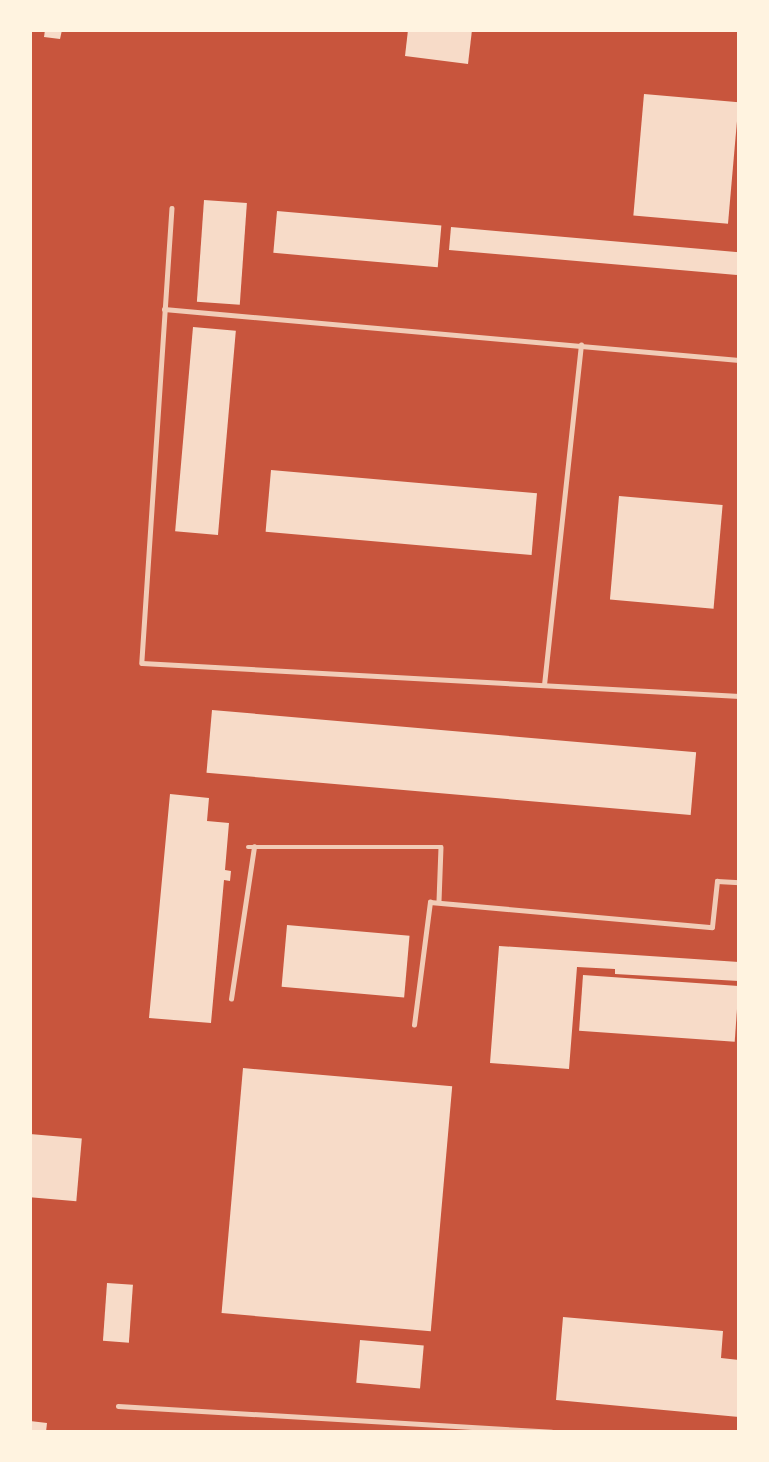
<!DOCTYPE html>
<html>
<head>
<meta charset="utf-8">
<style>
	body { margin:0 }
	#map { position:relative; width:769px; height:1462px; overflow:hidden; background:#c8553d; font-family:"Noto Sans",sans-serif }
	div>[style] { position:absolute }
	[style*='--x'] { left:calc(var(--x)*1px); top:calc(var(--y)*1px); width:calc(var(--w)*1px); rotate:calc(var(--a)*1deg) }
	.building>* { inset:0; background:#f7dbc8; transform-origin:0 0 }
	.service>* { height:4.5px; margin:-2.25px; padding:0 2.25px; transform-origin:2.25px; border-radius:2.25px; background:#f1ccb7 }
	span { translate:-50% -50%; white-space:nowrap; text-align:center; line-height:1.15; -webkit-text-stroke:5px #fff3e0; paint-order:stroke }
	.frame { position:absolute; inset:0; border:32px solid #fff3e0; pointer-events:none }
</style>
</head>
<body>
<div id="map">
	<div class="building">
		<i style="clip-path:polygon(45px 30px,62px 30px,60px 39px,44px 37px)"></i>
		<i style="clip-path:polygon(408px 30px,472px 30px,468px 64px,405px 56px)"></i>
		<i style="left:644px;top:94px;width:95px;height:122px;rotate:5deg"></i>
		<i style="left:204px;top:200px;width:43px;height:102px;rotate:4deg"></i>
		<i style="left:277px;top:211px;width:165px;height:42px;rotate:5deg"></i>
		<i style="left:451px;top:227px;width:289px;height:23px;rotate:5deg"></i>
		<i style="left:193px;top:327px;width:43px;height:205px;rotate:5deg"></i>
		<i style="left:271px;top:470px;width:267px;height:62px;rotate:5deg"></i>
		<i style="left:619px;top:496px;width:104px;height:104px;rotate:5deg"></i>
		<i style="left:212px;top:710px;width:486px;height:63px;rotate:5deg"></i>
		<i style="clip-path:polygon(170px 794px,209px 798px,207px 821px,229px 823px,225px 870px,231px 871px,230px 881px,224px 880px,211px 1023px,149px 1018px)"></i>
		<i style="left:287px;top:925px;width:123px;height:62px;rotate:5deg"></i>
		<i style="clip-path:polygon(499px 946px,739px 962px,739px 981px,615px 974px,615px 969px,577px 967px,569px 1069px,490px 1063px)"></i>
		<i style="left:583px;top:975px;width:156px;height:56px;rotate:4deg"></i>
		<i style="left:243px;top:1068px;width:210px;height:246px;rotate:5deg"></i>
		<i style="left:30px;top:1134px;width:52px;height:63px;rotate:5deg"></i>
		<i style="left:107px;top:1283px;width:26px;height:58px;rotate:4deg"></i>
		<i style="clip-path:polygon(563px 1317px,723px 1331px,721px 1358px,739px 1360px,739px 1417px,556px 1400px)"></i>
		<i style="left:360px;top:1340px;width:64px;height:43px;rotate:5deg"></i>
		<i style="clip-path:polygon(30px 1421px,47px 1423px,46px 1432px,30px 1432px)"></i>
	</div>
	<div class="service">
		<i style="--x:172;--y:208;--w:456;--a:93.8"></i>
		<i style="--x:142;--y:663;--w:598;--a:3.16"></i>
		<i style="--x:164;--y:309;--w:577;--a:5.07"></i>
		<i style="--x:544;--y:685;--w:342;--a:-83.8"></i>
		<i style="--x:248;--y:847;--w:193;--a:0"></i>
		<i style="--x:441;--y:847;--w:55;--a:92.1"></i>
		<i style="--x:231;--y:999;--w:154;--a:-81.4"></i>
		<i style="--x:414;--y:1025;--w:124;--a:-82.6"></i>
		<i style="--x:430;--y:902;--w:283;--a:5.1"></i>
		<i style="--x:712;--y:927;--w:46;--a:-83.8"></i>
		<i style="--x:717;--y:881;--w:22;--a:3"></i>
		<i style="--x:118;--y:1406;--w:434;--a:3.4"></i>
	</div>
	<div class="frame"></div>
</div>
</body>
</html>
